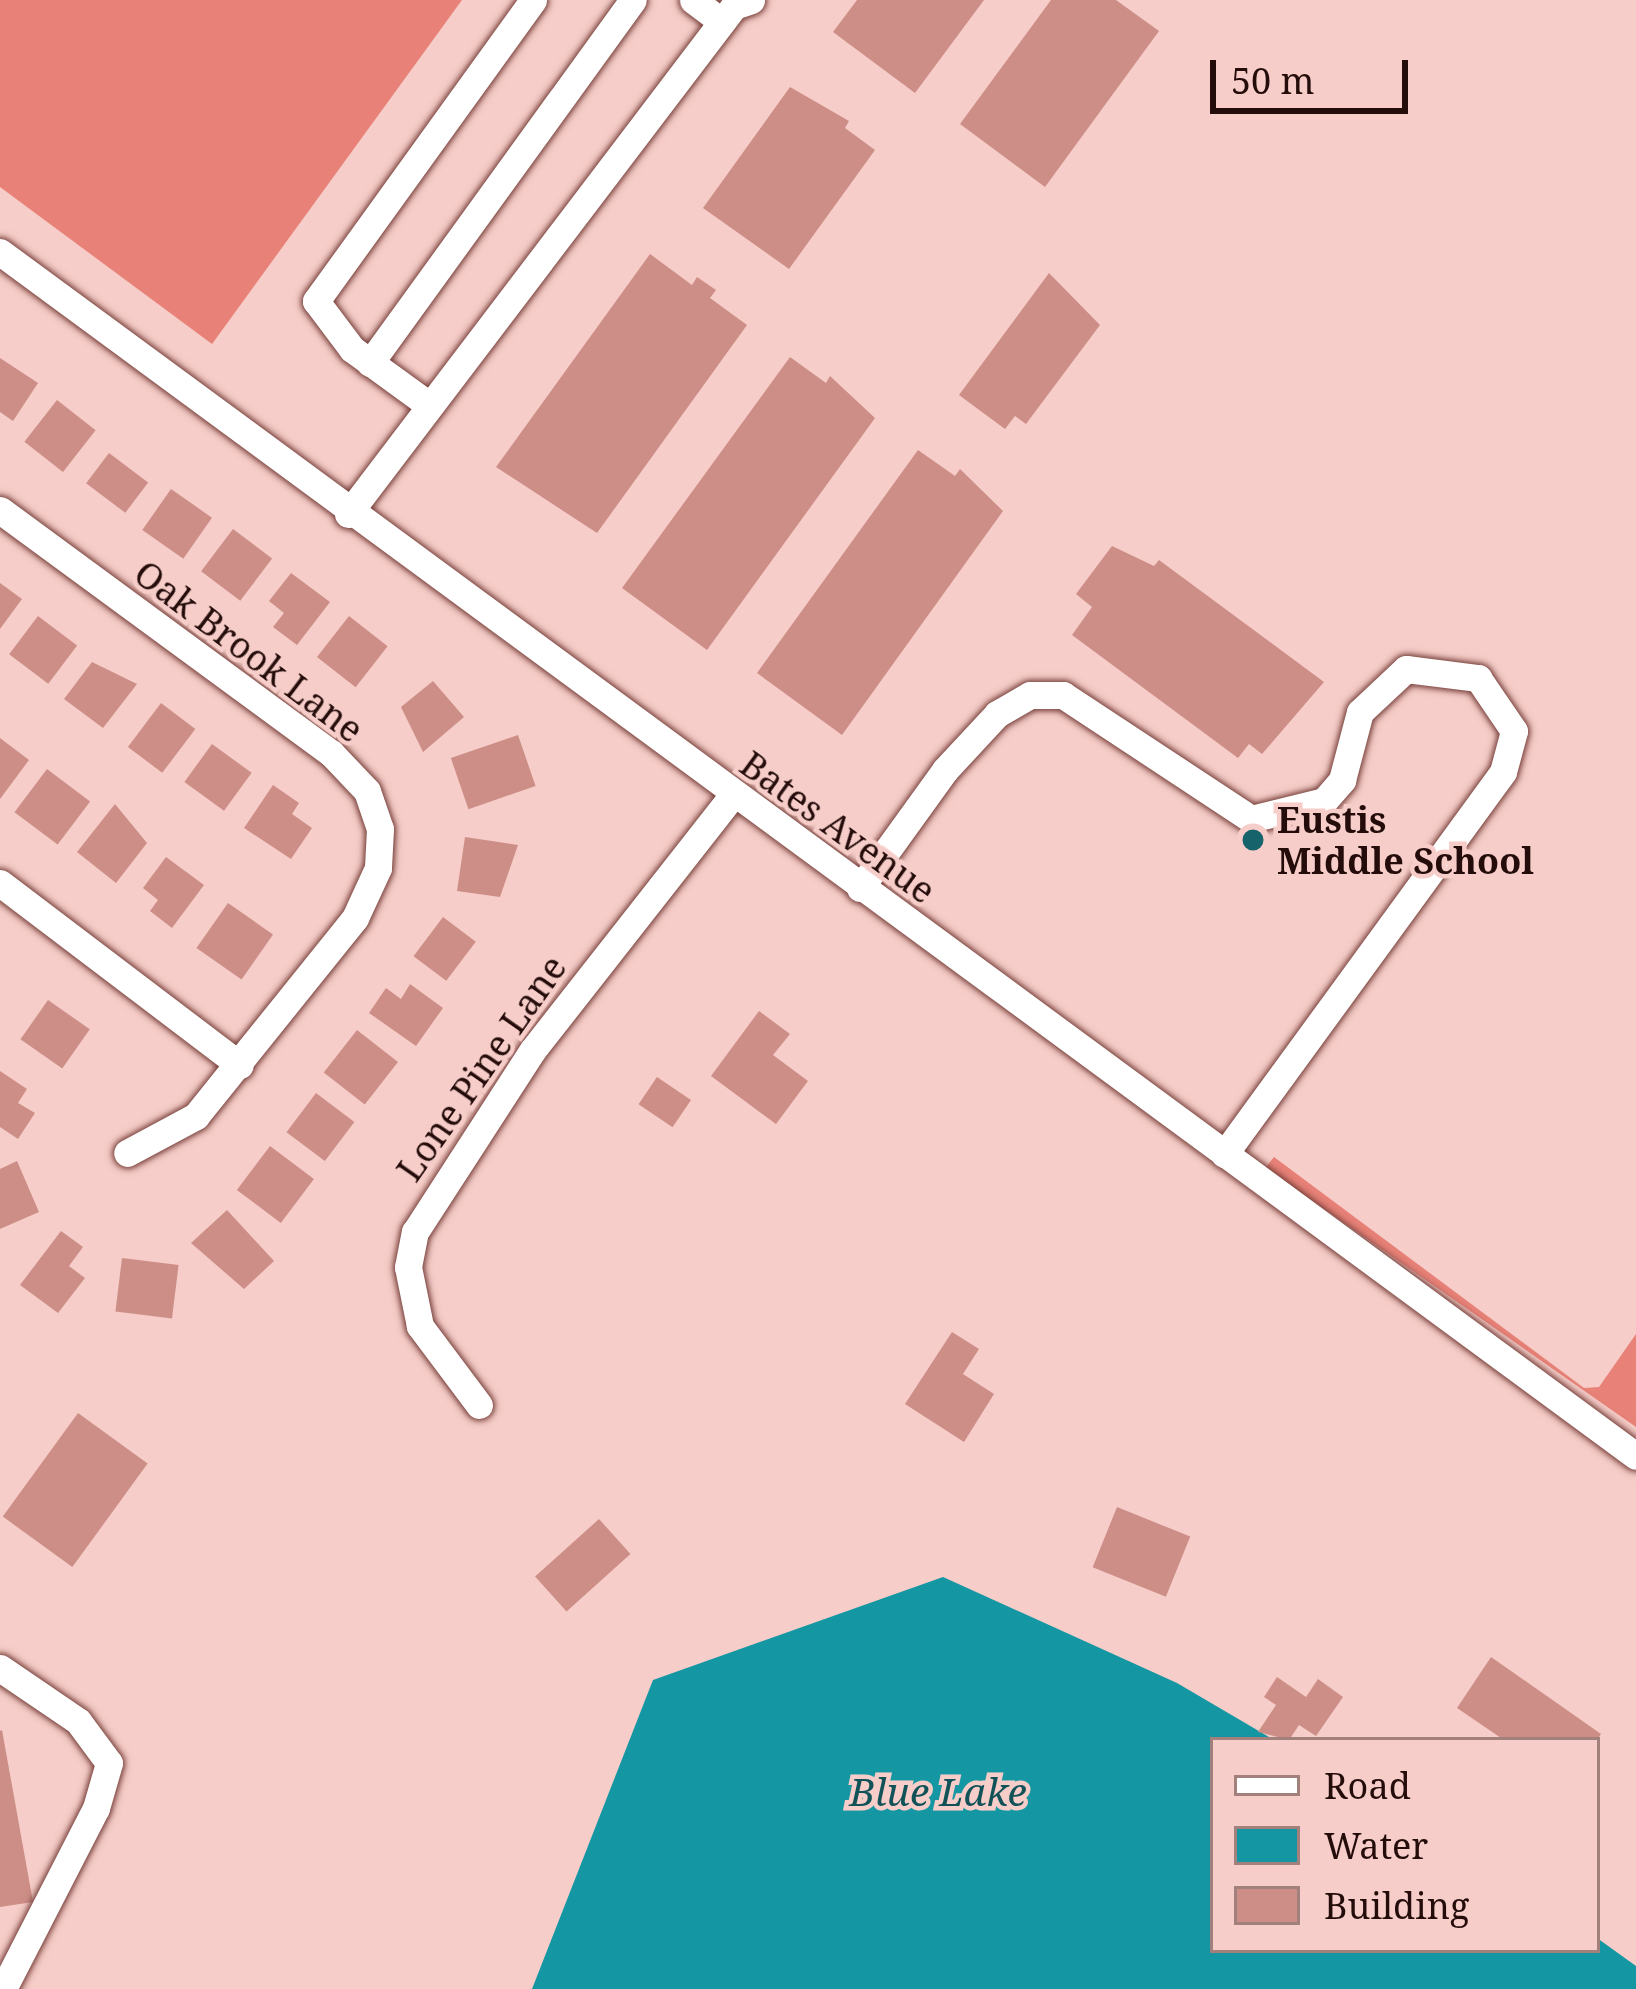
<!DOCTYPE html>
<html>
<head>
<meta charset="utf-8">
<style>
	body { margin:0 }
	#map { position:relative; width:1636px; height:1989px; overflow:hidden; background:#f6cdc8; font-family:"Noto Serif",serif }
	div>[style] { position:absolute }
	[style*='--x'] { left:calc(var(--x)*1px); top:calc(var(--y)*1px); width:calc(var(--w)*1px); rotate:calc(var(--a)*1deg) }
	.forest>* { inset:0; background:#e88278 }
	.water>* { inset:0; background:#1596a3 }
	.building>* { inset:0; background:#cd8e87; transform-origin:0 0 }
	.roads { filter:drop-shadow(0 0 3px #773f3a) drop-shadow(0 0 3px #773f3a) }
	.minor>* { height:27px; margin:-13.5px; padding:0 13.5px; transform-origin:13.5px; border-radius:13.5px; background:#fff }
	.dots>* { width:33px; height:33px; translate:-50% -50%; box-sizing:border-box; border:6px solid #f6cdc8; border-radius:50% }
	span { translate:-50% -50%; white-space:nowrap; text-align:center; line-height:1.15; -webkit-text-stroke:9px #f6cdc8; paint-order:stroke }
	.street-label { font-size:36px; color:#230c0a }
	.poi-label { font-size:36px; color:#230c0a; font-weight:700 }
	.left { translate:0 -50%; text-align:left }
	.water-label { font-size:39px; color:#115259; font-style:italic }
	.legend { position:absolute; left:1210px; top:1737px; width:390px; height:216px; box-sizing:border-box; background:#f6cdc8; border:3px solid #a2807c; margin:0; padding:15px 21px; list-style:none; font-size:36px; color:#230c0a }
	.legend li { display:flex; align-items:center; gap:24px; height:60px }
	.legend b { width:60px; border:3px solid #a2807c }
	.scale { position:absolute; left:1210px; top:60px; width:198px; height:54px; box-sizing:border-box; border:6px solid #230c0a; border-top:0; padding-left:15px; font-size:36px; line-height:42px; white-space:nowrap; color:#230c0a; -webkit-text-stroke:9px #f6cdc8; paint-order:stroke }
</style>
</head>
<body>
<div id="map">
	<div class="forest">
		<i style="clip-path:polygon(0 0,462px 0,212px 344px,0 187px)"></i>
		<i style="clip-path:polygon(1274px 1157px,1584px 1388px,1599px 1387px,1636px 1334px,1636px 1427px,1290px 1185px,1266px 1167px)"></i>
	</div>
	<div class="water">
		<i style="clip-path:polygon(943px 1577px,1177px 1683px,1274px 1740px,1213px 1740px,1213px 1950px,1597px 1950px,1597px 1938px,1636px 1966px,1636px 1989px,532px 1989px,653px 1680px)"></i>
	</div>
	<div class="building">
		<i style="clip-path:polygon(857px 0,984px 0,915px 93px,833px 32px)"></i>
		<i style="clip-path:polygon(1051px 0,1116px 0,1159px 31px,1045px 187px,960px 124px)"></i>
		<i style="clip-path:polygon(790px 87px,849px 121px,845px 128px,875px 150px,789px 269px,703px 208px)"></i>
		<i style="clip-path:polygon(650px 254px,692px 285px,697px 277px,716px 290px,710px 298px,747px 325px,597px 533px,496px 467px)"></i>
		<i style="clip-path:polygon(1049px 273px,1100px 325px,1026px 424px,1015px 416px,1005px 429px,959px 395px)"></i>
		<i style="clip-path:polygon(790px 357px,826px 383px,830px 376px,875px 418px,707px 650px,622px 588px)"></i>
		<i style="clip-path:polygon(0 358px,38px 383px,13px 421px,0 412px)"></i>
		<i style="left:57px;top:400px;width:49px;height:53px;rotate:38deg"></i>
		<i style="clip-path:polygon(918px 450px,955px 476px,960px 469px,1003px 511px,842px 735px,757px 673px)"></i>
		<i style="left:109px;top:453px;width:49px;height:38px;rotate:37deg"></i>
		<i style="left:171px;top:489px;width:50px;height:50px;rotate:35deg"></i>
		<i style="left:233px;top:529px;width:49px;height:53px;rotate:37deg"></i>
		<i style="clip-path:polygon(1112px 546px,1154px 566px,1159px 560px,1324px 682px,1262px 754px,1249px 744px,1238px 758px,1072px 635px,1092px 607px,1076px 594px)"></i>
		<i style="clip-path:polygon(291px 573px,330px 602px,297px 645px,273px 627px,284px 613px,269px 601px)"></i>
		<i style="clip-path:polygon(0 583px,22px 599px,0 629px)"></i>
		<i style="left:38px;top:616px;width:49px;height:48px;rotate:37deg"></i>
		<i style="left:349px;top:616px;width:49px;height:52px;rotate:38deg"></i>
		<i style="clip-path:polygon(92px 662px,137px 684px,103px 728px,64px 699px)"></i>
		<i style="clip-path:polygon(433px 681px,464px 717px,423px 752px,401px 707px)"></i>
		<i style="left:161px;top:703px;width:43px;height:55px;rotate:37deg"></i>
		<i style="left:518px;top:735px;width:54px;height:71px;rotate:71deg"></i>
		<i style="clip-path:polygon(0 738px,29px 760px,0 799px)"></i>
		<i style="left:212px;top:744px;width:49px;height:47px;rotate:36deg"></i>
		<i style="left:47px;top:769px;width:54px;height:54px;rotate:37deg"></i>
		<i style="clip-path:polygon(273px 785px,299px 803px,292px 814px,312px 828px,291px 859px,244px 828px)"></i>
		<i style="clip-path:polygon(115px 804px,147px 843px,116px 883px,77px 852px)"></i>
		<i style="clip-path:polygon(465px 837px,518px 845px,500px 897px,457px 891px)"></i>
		<i style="clip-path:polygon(166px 857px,204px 885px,172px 928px,150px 911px,158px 900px,143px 888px)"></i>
		<i style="left:228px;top:903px;width:55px;height:55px;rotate:35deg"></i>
		<i style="left:443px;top:917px;width:41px;height:49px;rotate:37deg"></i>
		<i style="clip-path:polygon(410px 984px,443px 1008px,416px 1046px,369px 1013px,386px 988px,401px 999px)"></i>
		<i style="left:48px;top:1000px;width:51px;height:48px;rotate:35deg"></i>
		<i style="clip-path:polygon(759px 1011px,790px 1034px,773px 1055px,808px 1081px,776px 1124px,711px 1076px)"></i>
		<i style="left:357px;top:1030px;width:52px;height:54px;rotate:38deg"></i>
		<i style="clip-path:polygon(0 1071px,27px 1089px,18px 1103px,35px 1113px,18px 1139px,0 1127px)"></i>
		<i style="left:657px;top:1077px;width:41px;height:33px;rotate:34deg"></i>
		<i style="left:316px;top:1093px;width:48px;height:49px;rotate:37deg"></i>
		<i style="left:270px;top:1146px;width:55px;height:55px;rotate:37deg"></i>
		<i style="clip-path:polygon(17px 1161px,39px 1212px,0 1229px,0 1169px)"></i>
		<i style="clip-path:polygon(227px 1210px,274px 1261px,244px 1289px,191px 1243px)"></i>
		<i style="clip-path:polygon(61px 1231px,83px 1247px,69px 1266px,85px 1278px,58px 1313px,20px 1285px)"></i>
		<i style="left:122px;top:1258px;width:57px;height:54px;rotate:7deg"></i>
		<i style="clip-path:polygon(952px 1332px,979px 1349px,963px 1374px,994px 1394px,964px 1442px,905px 1404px)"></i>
		<i style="left:78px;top:1413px;width:86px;height:128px;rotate:36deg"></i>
		<i style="left:1117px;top:1507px;width:79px;height:65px;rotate:22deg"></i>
		<i style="left:599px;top:1519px;width:47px;height:86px;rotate:48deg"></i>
		<i style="clip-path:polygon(1491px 1657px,1601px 1734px,1597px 1740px,1504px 1740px,1457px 1708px)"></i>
		<i style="clip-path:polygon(1277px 1677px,1306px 1697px,1318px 1679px,1343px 1697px,1316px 1736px,1299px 1725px,1289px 1740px,1258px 1732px,1276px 1705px,1264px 1697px)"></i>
		<i style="clip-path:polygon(2px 1730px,33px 1902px,0 1907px,0 1731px)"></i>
	</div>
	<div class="roads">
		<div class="minor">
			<i style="--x:693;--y:0;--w:36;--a:37"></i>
			<i style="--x:0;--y:252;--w:2031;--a:36.35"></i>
			<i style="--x:370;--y:363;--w:448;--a:-54.1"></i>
			<i style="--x:429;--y:405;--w:95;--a:-144"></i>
			<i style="--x:352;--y:349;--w:60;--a:-126.9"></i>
			<i style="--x:316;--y:301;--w:371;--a:-54.2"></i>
			<i style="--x:0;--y:510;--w:411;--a:36.3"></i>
			<i style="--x:331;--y:753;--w:52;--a:46.5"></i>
			<i style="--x:367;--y:791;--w:40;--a:71.1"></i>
			<i style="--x:380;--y:829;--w:39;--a:93"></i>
			<i style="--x:378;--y:868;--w:55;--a:114.7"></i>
			<i style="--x:355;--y:918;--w:254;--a:128.8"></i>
			<i style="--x:196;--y:1116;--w:78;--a:151.8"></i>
			<i style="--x:348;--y:514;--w:638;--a:-52.77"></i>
			<i style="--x:734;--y:6;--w:18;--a:-19"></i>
			<i style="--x:0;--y:883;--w:301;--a:37.2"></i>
			<i style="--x:860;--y:888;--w:145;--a:-54.2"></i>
			<i style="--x:945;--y:770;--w:76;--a:-47.1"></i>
			<i style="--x:997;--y:714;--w:38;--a:-30"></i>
			<i style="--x:1030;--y:695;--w:33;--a:0"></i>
			<i style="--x:1063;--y:695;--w:225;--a:33.4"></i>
			<i style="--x:1251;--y:819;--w:75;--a:-13.9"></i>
			<i style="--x:1324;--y:801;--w:28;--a:-49"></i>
			<i style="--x:1342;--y:780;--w:70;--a:-75.2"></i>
			<i style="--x:1360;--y:712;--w:63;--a:-43.1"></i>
			<i style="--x:1406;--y:669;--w:73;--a:7.1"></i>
			<i style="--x:1478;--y:678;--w:64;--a:55.8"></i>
			<i style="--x:1514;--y:731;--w:42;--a:105"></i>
			<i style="--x:1503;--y:772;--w:473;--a:126.1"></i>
			<i style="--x:479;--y:1405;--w:99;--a:-126.8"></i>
			<i style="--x:420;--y:1326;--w:60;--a:-101.5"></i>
			<i style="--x:408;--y:1267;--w:36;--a:-79"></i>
			<i style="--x:415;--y:1232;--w:216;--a:-57.1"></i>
			<i style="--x:532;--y:1051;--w:325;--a:-51.9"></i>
			<i style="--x:0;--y:1668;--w:94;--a:34.2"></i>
			<i style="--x:78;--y:1721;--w:52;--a:53.6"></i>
			<i style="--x:109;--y:1763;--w:47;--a:106.1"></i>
			<i style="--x:96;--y:1808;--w:203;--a:117.2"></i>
		</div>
	</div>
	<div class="dots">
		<i style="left:1253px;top:840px;background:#16636c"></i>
	</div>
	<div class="street-label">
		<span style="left:249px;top:651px;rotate:37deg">Oak Brook Lane</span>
		<span style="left:838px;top:827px;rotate:36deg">Bates Avenue</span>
		<span style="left:481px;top:1068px;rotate:-55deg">Lone Pine Lane</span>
	</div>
	<div class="poi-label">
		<span class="left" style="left:1277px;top:840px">Eustis<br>Middle School</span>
	</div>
	<div class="water-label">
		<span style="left:938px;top:1791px">Blue Lake</span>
	</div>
	<ul class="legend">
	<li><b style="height:15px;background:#fff"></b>Road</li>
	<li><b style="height:33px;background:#1596a3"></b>Water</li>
	<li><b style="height:33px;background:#cd8e87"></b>Building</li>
	</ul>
	<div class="scale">50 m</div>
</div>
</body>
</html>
